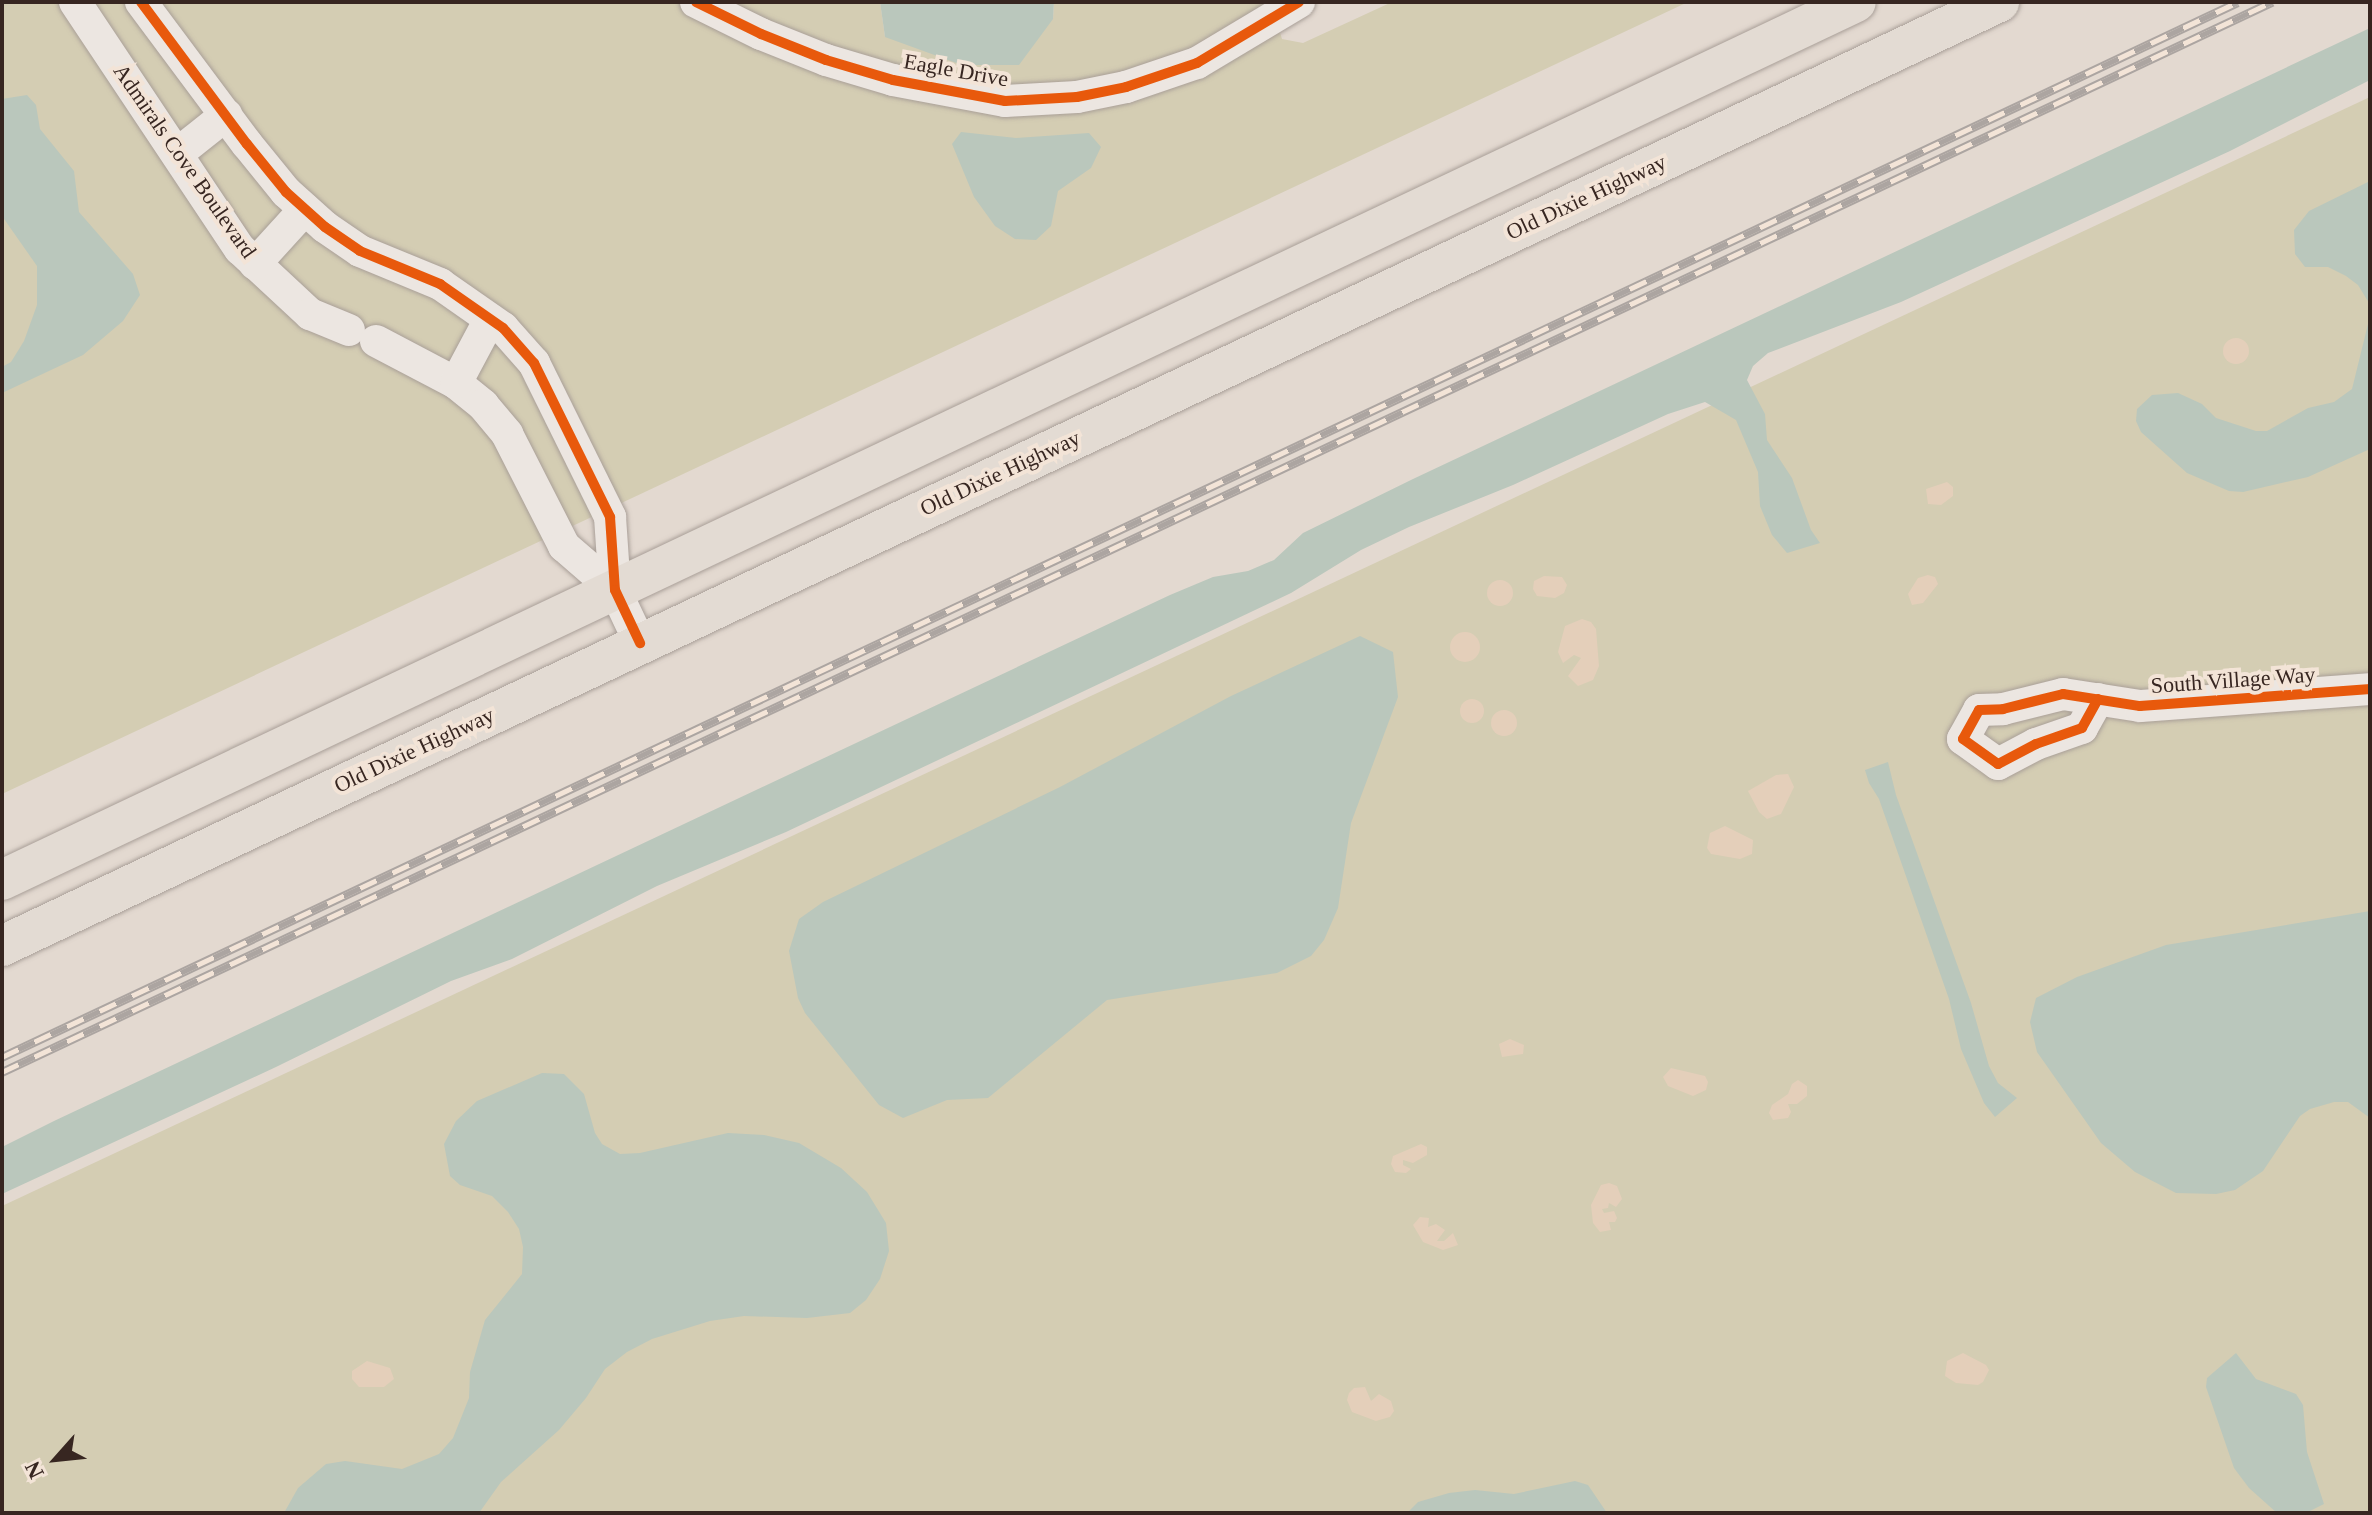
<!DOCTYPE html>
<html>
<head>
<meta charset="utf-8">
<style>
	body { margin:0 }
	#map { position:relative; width:2372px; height:1515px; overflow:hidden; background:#e3d9d0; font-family:"Times New Roman",serif }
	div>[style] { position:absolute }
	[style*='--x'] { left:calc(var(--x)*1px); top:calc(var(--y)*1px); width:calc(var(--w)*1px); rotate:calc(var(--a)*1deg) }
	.green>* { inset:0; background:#d4cdb3 }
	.sand>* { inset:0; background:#e4cfba }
	.round { border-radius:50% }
	.water>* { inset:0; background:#bac7bc }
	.roads { filter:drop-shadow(0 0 2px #a99f98) drop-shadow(0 0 2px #a99f98) }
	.minor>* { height:32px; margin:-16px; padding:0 16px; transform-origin:16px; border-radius:16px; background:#ece6e1 }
	.major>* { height:40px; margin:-20px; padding:0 20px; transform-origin:20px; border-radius:20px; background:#e3dbd3 }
	.rail>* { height:9px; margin-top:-4.5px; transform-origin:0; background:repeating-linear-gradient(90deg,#f3e4d7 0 18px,#aca5a1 0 36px); box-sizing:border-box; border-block:2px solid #aca5a1 }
	.cycleway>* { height:10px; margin:-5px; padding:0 5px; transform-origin:5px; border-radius:5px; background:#e8590c }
	span { translate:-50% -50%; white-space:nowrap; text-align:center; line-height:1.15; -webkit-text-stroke:8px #f3e4d7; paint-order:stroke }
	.street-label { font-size:22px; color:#372621 }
	.frame { position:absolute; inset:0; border:4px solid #372621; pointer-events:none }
	.north { position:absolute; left:16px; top:1419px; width:80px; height:80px; -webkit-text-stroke:6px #f3e4d7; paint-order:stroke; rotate:243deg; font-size:22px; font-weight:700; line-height:32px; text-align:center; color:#372621 }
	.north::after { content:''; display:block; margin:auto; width:28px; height:36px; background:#372621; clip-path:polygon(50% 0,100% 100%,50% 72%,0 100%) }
</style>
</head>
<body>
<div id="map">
	<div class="green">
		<i style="clip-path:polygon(2px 2px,880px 2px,885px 37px,1053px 19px,1054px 2px,1271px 2px,1282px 39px,1303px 43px,1392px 2px,1688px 2px,2px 794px)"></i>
		<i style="clip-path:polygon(2370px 97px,2370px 1513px,2px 1513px,2px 1206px)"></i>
	</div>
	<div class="sand">
		<i class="round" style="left:2223px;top:338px;width:26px;height:26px"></i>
		<i style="clip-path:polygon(1947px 482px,1953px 487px,1953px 496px,1941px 505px,1928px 504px,1926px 489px)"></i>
		<i style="clip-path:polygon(1928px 575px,1935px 577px,1938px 584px,1923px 603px,1912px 605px,1908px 594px,1918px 578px)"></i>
		<i style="clip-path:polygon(1544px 576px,1562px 577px,1567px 585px,1564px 593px,1555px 598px,1537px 596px,1533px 589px,1534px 581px)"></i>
		<i class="round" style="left:1487px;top:580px;width:26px;height:26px"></i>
		<i style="clip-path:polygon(1582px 619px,1591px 622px,1596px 629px,1599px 666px,1593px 680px,1578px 686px,1568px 676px,1581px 658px,1574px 655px,1563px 663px,1558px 652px,1565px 626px)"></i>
		<i class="round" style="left:1450px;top:632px;width:30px;height:30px"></i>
		<i class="round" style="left:1460px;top:699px;width:24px;height:24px"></i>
		<i class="round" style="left:1491px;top:710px;width:26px;height:26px"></i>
		<i style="clip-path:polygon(1776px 775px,1788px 774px,1794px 787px,1781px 814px,1767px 819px,1759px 812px,1748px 791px)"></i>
		<i style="clip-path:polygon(1725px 826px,1753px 840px,1752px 854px,1740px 859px,1711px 854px,1707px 848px,1710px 833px)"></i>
		<i style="clip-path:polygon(1510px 1039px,1524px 1045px,1523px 1054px,1502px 1057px,1499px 1044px)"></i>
		<i style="clip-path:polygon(1671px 1068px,1705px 1076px,1708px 1082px,1706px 1090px,1693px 1096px,1668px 1086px,1663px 1077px)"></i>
		<i style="clip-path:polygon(1798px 1080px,1807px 1086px,1807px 1096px,1797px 1104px,1788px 1104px,1791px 1112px,1788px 1118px,1773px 1120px,1769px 1113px,1772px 1105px,1788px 1094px,1792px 1084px)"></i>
		<i style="clip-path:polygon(1421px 1144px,1427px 1147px,1427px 1155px,1413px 1163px,1403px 1160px,1403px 1165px,1411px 1169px,1406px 1173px,1395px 1172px,1391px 1164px,1393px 1156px)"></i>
		<i style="clip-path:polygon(1609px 1183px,1617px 1186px,1622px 1199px,1616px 1207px,1609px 1203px,1608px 1208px,1602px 1209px,1604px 1213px,1614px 1211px,1617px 1218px,1615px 1222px,1609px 1222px,1611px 1230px,1600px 1232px,1593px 1223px,1591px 1205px,1601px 1185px)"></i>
		<i style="clip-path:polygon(1420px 1217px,1429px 1218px,1428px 1227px,1436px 1224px,1445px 1230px,1437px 1241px,1444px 1241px,1453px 1233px,1458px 1245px,1443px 1250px,1423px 1242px,1413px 1225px)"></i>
		<i style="clip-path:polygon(1963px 1353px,1986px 1365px,1989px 1370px,1983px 1382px,1978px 1385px,1956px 1383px,1945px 1376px,1947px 1361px)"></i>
		<i style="clip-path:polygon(367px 1361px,390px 1368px,394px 1379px,384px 1387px,359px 1387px,352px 1379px,352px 1371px)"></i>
		<i style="clip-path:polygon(1365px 1387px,1371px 1401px,1379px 1394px,1391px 1401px,1394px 1411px,1390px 1417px,1376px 1421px,1352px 1412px,1347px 1400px,1349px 1393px,1354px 1388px)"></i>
	</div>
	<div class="water">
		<i style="clip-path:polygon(880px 2px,1054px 2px,1053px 19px,1019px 65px,962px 65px,885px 37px)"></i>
		<i style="clip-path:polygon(2370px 28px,2370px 80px,2230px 151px,1901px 302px,1768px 353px,1753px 366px,1747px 380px,1765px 414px,1767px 440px,1792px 478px,1811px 530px,1820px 543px,1787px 553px,1772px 535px,1760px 506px,1758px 472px,1736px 420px,1705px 402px,1668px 414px,1513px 485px,1409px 527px,1361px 550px,1291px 593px,786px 832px,657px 886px,512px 959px,451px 981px,276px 1067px,2px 1194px,2px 1147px,54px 1121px,1170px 595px,1213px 577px,1248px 571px,1274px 560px,1303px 533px,1413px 479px)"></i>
		<i style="clip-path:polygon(27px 95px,36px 105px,40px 129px,74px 171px,79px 212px,133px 274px,140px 295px,123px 321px,83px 355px,2px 393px,2px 367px,11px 362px,24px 341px,37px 305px,37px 266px,2px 216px,2px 99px)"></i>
		<i style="clip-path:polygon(961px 132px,1016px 138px,1089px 133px,1101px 147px,1091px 168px,1058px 191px,1051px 226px,1036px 240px,1015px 239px,995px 226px,974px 197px,952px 144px)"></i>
		<i style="clip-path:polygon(2370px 181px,2370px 449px,2308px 477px,2243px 492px,2229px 491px,2187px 473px,2141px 432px,2136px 421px,2137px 409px,2152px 395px,2178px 393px,2202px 404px,2216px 418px,2256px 431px,2267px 431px,2308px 408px,2334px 402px,2352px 389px,2369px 320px,2369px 303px,2358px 285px,2346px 276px,2328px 267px,2305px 267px,2295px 254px,2294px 230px,2309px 211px)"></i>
		<i style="clip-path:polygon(1360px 636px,1393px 652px,1398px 697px,1351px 823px,1338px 908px,1324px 940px,1311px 956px,1277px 973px,1107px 1000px,988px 1098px,947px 1100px,903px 1118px,879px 1105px,805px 1013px,798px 998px,789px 951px,799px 919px,823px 902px,1060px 787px,1231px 696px)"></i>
		<i style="clip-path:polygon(1888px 762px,1896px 795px,1971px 1003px,1989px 1066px,1998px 1083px,2017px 1098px,1995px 1117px,1984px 1103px,1961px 1049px,1949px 999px,1879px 799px,1869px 783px,1865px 770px)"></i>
		<i style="clip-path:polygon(2370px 911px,2370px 1118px,2348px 1102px,2334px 1102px,2310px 1109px,2300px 1116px,2263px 1171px,2235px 1190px,2216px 1194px,2176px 1193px,2135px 1172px,2101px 1143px,2037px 1052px,2030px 1022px,2036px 998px,2077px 977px,2166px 945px)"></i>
		<i style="clip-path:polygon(542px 1073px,564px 1074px,584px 1094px,595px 1133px,602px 1144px,620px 1154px,640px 1153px,728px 1133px,764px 1135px,799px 1143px,841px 1168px,867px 1192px,886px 1223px,889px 1251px,880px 1279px,866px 1300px,850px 1313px,807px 1318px,744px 1316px,710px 1321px,652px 1339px,627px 1352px,605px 1369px,586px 1398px,559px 1430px,501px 1482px,479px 1513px,284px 1513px,298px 1488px,326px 1464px,345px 1461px,402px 1469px,439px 1454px,453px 1438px,469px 1398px,470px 1372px,485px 1320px,522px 1274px,523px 1247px,519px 1229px,508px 1212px,492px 1196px,460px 1185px,450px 1176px,444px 1144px,456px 1121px,477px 1101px)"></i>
		<i style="clip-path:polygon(2236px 1353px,2256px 1379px,2296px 1394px,2303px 1405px,2307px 1452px,2324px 1504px,2306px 1513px,2277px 1513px,2249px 1488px,2234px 1468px,2206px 1387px,2207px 1378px)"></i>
		<i style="clip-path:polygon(1575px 1481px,1588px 1485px,1607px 1513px,1407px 1513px,1418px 1502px,1449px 1493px,1475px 1490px,1514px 1494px)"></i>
	</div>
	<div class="roads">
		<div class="minor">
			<i style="--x:75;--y:2;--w:297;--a:56.3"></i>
			<i style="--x:240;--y:249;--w:96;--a:42.9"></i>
			<i style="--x:310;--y:314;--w:42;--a:22.3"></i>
			<i style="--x:141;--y:2;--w:177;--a:53.3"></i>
			<i style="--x:247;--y:144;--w:62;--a:50.9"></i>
			<i style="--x:286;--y:192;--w:52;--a:41.9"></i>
			<i style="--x:325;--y:227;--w:42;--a:34.4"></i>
			<i style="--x:360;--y:251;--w:87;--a:22.4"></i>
			<i style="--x:440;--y:284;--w:77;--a:34.9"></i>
			<i style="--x:503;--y:328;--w:47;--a:48.5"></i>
			<i style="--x:534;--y:363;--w:172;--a:63.7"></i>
			<i style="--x:610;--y:517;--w:73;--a:86.1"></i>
			<i style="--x:615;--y:590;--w:59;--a:64.7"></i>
			<i style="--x:696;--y:2;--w:72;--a:26.2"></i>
			<i style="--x:761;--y:34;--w:70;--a:21.8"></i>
			<i style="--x:826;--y:60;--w:70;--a:16.6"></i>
			<i style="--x:893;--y:80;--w:114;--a:10.6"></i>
			<i style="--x:1005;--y:101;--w:72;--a:-3.2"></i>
			<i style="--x:1077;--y:97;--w:50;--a:-11.5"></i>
			<i style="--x:1126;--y:87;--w:75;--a:-18.7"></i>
			<i style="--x:1197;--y:63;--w:119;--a:-30.9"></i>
			<i style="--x:177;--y:154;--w:63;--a:-38.5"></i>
			<i style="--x:255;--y:264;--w:74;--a:-47.7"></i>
			<i style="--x:376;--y:341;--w:90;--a:27.7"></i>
			<i style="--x:456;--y:383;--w:35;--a:39"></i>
			<i style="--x:483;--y:405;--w:38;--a:50"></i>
			<i style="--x:507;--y:434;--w:126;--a:63"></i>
			<i style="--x:564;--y:546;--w:67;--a:40.8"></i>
			<i style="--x:456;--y:383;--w:72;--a:-62"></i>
			<i style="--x:2098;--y:699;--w:33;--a:119"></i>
			<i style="--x:2082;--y:728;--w:49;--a:160.8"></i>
			<i style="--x:2036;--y:744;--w:43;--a:152.2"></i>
			<i style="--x:1998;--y:764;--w:43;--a:-144.5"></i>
			<i style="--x:1963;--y:739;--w:33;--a:-61"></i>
			<i style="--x:1979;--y:710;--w:24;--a:-2"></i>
			<i style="--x:2003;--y:709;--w:62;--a:-14"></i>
			<i style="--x:2063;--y:694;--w:78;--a:8.9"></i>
			<i style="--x:2140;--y:706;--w:231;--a:-4.2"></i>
		</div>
		<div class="major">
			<i style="--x:2;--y:880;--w:2051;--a:-25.34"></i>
			<i style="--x:2;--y:946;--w:2209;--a:-25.3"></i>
		</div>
	</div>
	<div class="rail">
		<i style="--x:2;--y:1057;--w:2472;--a:-25.26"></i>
		<i style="--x:2;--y:1072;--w:2510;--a:-25.24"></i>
	</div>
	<div class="cycleway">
		<i style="--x:141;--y:2;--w:177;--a:53.3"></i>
		<i style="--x:247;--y:144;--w:62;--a:50.9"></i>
		<i style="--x:286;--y:192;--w:52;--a:41.9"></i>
		<i style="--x:325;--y:227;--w:42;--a:34.4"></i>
		<i style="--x:360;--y:251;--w:87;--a:22.4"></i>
		<i style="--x:440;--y:284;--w:77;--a:34.9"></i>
		<i style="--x:503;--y:328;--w:47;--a:48.5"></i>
		<i style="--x:534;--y:363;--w:172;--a:63.7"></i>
		<i style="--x:610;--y:517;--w:73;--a:86.1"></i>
		<i style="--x:615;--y:590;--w:59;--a:64.7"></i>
		<i style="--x:696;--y:2;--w:72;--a:26.2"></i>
		<i style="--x:761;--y:34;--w:70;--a:21.8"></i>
		<i style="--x:826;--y:60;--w:70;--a:16.6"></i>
		<i style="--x:893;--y:80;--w:114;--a:10.6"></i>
		<i style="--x:1005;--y:101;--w:72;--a:-3.2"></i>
		<i style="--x:1077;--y:97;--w:50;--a:-11.5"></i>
		<i style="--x:1126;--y:87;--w:75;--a:-18.7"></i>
		<i style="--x:1197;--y:63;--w:119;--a:-30.9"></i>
		<i style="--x:2098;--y:699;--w:33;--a:119"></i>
		<i style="--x:2082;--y:728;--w:49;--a:160.8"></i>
		<i style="--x:2036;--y:744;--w:43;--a:152.2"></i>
		<i style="--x:1998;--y:764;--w:43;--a:-144.5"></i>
		<i style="--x:1963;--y:739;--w:33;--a:-61"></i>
		<i style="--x:1979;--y:710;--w:24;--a:-2"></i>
		<i style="--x:2003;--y:709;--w:62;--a:-14"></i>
		<i style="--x:2063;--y:694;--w:78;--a:8.9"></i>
		<i style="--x:2140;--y:706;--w:231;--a:-4.2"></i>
	</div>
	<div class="street-label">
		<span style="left:956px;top:70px;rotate:10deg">Eagle Drive</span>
		<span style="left:185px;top:161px;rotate:55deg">Admirals Cove Boulevard</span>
		<span style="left:1586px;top:197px;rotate:-25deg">Old Dixie Highway</span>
		<span style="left:1000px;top:473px;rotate:-25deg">Old Dixie Highway</span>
		<span style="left:2233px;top:680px;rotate:-4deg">South Village Way</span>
		<span style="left:414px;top:750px;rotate:-25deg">Old Dixie Highway</span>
	</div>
	<div class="frame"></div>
	<div class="north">N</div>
</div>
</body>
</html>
